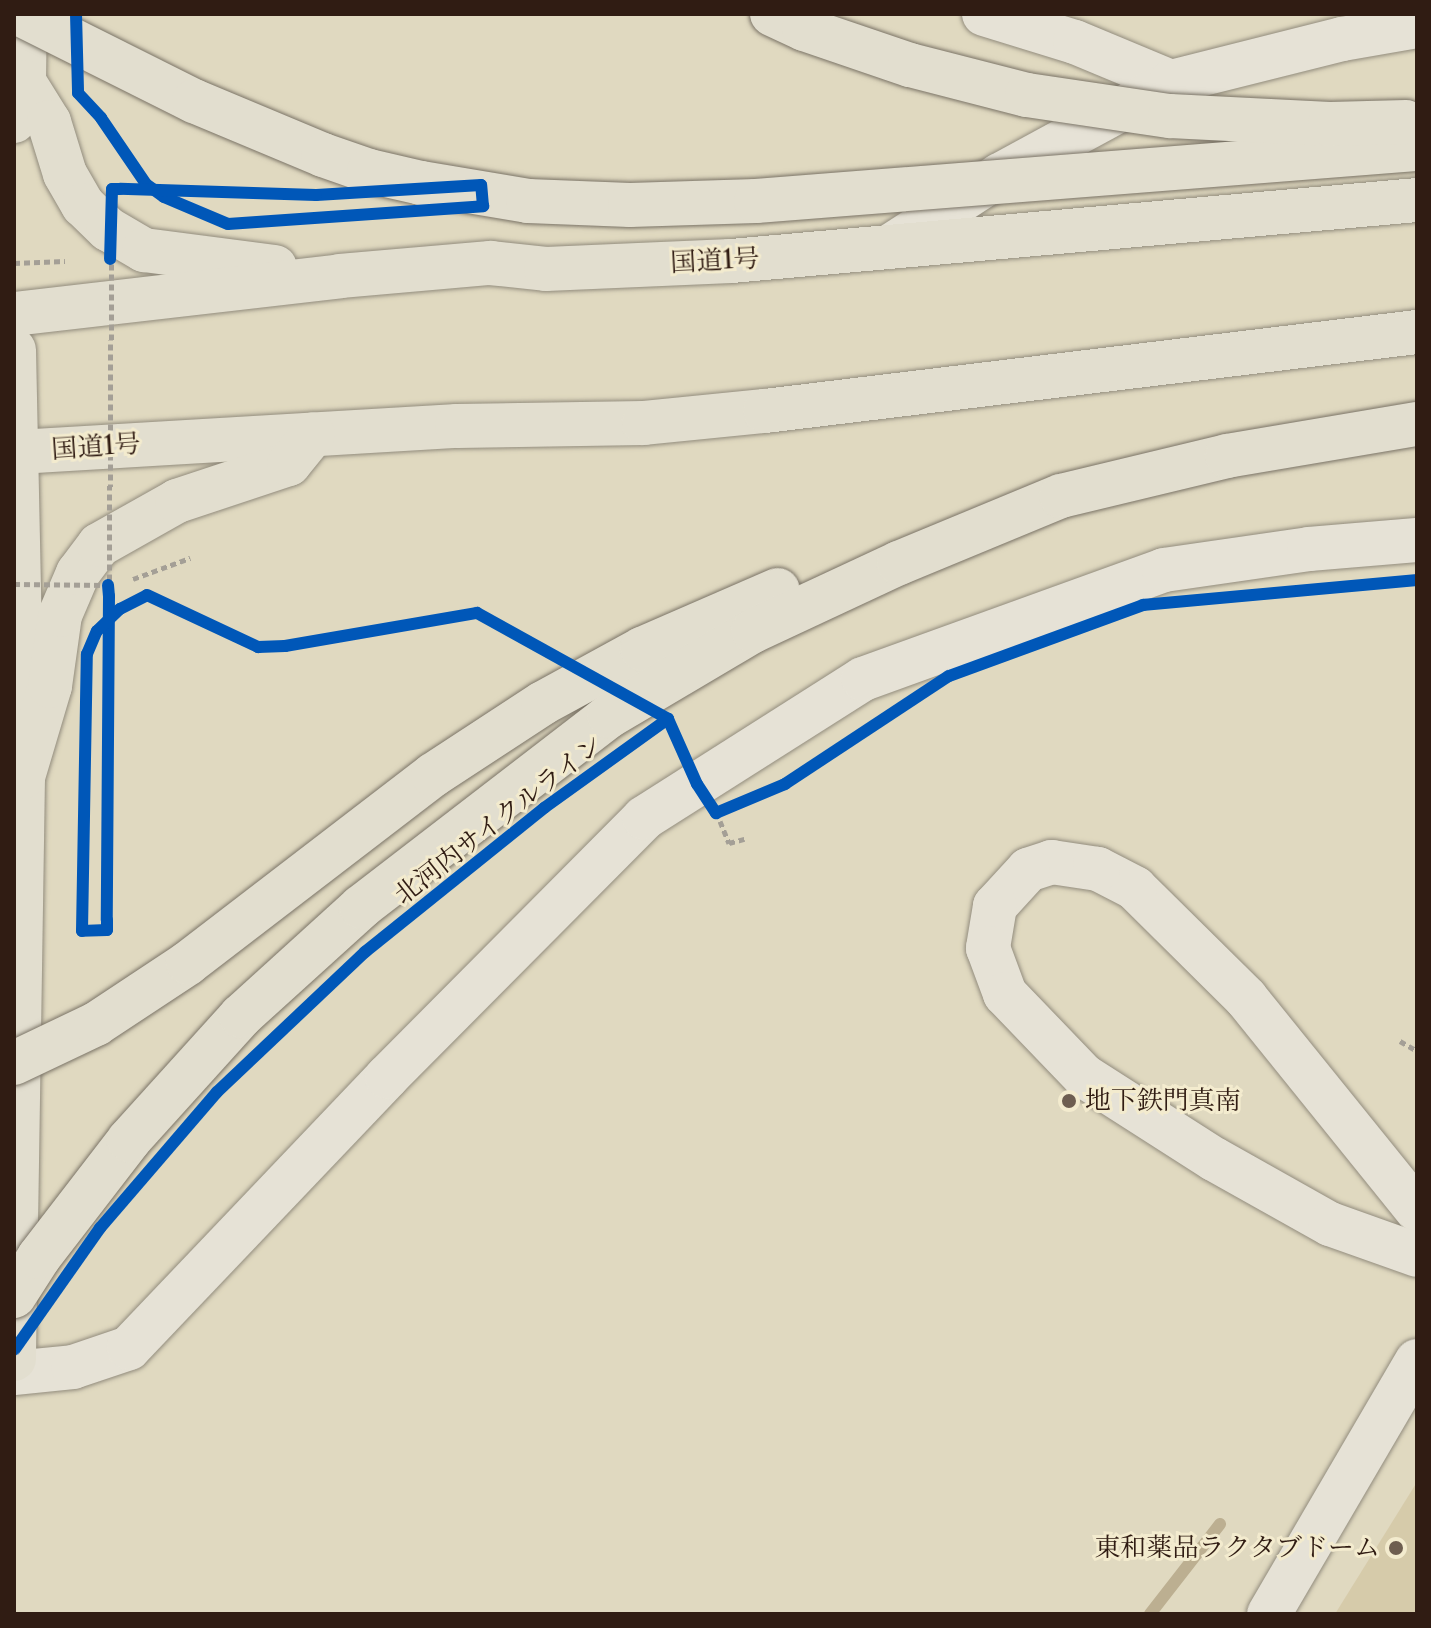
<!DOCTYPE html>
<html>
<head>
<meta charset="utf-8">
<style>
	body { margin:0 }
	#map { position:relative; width:1431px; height:1628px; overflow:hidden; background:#e0d9c0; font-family:"Libre Caslon Text","Noto Serif JP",serif }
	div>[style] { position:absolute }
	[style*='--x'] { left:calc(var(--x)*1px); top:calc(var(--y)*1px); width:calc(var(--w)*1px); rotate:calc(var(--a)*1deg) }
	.green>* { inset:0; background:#d6cbaa }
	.stream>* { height:12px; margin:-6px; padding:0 6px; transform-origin:6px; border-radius:6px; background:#bcaf91 }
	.path>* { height:5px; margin-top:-2.5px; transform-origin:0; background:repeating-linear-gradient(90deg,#a49f96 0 6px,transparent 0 10px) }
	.roads { filter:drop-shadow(0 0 2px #928c7d) drop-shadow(0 0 2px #928c7d) }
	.street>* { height:44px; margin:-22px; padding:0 22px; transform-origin:22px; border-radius:22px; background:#e6e2d6 }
	.secondary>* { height:44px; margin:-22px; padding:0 22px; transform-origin:22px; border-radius:22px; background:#e6e2d6 }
	.primary>* { height:44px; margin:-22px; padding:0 22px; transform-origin:22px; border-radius:22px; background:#e2decf }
	.highway>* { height:44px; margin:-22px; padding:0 22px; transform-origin:22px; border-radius:22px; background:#e2decf }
	.path-bridge>* { height:5px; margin-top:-2.5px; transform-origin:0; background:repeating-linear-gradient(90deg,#a49f96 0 6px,transparent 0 10px) }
	.bridges { filter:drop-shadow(0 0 2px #7a7366) drop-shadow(0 0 2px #7a7366) }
	.highway-bridge>* { height:44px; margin:-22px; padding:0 22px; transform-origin:22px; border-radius:22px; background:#e2decf }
	.cycleway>* { height:12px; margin:-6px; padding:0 6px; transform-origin:6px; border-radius:6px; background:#0057b8 }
	.dots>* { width:22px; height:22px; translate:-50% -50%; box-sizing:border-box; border:4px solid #f3ebce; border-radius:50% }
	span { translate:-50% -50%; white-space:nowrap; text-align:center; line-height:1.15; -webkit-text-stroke:6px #f3ebce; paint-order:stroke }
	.street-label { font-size:26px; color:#301c13 }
	.poi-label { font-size:26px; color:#301c13 }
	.left { translate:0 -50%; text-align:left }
	.right { translate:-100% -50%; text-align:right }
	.frame { position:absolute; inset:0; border:16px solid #301c13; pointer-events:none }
</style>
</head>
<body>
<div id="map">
	<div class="green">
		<i style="clip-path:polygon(1417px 1482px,1417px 1614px,1335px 1614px)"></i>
	</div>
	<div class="stream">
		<i style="--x:1150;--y:1614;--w:114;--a:-52.1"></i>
	</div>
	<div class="path">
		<i style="--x:92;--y:109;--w:92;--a:54.2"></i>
		<i style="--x:146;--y:184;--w:22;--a:36"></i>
		<i style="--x:164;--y:197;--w:36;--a:23"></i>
		<i style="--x:272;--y:221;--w:86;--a:-4"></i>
		<i style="--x:14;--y:263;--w:51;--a:-2.2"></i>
		<i style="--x:133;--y:579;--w:61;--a:-20.2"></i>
		<i style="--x:105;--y:624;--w:21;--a:-45"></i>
		<i style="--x:120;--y:609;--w:30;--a:-27"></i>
		<i style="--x:147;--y:595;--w:123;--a:25.1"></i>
		<i style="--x:258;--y:647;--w:27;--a:-2"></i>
		<i style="--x:285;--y:646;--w:195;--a:-9.8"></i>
		<i style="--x:477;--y:613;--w:81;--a:29.4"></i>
		<i style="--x:85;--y:728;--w:203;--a:90.8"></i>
		<i style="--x:82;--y:931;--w:25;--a:-2"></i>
		<i style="--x:720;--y:821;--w:24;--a:68"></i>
		<i style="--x:729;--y:843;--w:16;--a:-15"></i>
		<i style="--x:1400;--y:1041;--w:20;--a:30"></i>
	</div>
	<div class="roads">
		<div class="street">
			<i style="--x:984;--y:14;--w:95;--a:17.1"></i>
			<i style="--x:1075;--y:42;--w:104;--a:22.6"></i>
			<i style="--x:889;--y:247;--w:132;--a:-33"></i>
			<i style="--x:1000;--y:175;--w:195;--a:-28.5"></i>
			<i style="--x:1171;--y:82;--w:176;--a:-14.1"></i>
			<i style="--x:1342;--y:39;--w:76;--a:-9.8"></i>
			<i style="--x:14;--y:1373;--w:59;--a:-5.8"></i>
			<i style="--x:73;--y:1367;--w:59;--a:-18.7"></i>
			<i style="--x:129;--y:1348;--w:374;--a:-46.4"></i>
			<i style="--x:387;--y:1077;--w:365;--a:-45.2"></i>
			<i style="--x:644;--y:818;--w:259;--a:-32.4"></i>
			<i style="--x:863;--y:679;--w:320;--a:-19.9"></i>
			<i style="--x:1164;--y:570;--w:147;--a:-8.2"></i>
			<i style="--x:1309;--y:549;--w:108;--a:-4.8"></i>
		</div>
		<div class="secondary">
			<i style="--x:1417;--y:1210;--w:272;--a:-128.9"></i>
			<i style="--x:1246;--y:998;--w:156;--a:-135.3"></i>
			<i style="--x:1135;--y:888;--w:42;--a:-152.8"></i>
			<i style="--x:1098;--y:869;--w:47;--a:-171.3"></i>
			<i style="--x:1052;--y:862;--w:25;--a:162"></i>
			<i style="--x:1028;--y:870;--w:49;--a:132.5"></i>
			<i style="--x:995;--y:906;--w:43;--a:99.5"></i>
			<i style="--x:988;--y:948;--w:49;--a:69.7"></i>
			<i style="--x:1005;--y:994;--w:114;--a:46.1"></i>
			<i style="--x:1084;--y:1076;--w:154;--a:32.6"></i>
			<i style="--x:1214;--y:1159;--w:133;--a:29.3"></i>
			<i style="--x:1330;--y:1224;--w:92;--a:19.6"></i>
			<i style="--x:1269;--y:1614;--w:293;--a:-59.7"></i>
		</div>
		<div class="primary">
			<i style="--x:14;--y:121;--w:40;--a:-75.6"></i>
			<i style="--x:24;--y:82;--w:68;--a:-89.2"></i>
			<i style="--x:14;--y:350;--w:427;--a:88.8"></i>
			<i style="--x:23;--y:777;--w:582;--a:90.89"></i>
		</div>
		<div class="highway">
			<i style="--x:24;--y:82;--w:47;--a:58"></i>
			<i style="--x:49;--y:122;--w:54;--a:72.9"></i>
			<i style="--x:65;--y:174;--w:36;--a:60"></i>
			<i style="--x:83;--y:205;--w:35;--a:44"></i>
			<i style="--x:108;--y:229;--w:42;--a:30.3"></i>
			<i style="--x:144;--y:250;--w:132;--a:7.4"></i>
			<i style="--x:14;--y:314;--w:328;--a:-6.6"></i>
			<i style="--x:340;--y:276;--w:151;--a:-5"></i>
			<i style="--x:490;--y:263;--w:56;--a:6.1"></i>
			<i style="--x:546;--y:269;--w:185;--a:-2.5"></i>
			<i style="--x:731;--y:261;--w:689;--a:-5.08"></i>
			<i style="--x:18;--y:452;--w:440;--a:-3.4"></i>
			<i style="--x:457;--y:426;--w:187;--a:-0.9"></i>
			<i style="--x:644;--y:423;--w:122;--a:-5.7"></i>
			<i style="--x:765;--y:411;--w:657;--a:-6.91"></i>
			<i style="--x:23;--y:777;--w:95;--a:-73.5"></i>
			<i style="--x:50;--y:686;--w:72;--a:-82"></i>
			<i style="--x:60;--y:615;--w:46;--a:-66.8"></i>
			<i style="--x:78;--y:573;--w:35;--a:-53"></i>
			<i style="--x:99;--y:545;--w:90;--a:-29.4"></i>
			<i style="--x:177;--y:501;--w:118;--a:-18.3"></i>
			<i style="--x:289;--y:464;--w:38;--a:-51"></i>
		</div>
	</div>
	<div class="path-bridge">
		<i style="--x:14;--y:584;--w:94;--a:0.6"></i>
		<i style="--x:107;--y:930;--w:741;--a:-89.61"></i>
		<i style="--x:112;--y:189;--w:190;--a:1.8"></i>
	</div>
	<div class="bridges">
		<div class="highway-bridge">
			<i style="--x:20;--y:14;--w:195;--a:26.6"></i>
			<i style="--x:194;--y:101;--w:140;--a:22.7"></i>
			<i style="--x:323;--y:155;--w:49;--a:19.2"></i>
			<i style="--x:369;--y:171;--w:53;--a:13"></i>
			<i style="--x:421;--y:183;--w:109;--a:9.5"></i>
			<i style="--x:528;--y:201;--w:102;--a:2.2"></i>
			<i style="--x:630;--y:205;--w:126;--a:-1.8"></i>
			<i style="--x:756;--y:201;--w:663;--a:-4.5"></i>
			<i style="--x:772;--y:14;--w:35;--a:25"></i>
			<i style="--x:804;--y:29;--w:112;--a:18.8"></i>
			<i style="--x:910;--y:65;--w:121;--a:14.4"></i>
			<i style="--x:1027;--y:95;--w:145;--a:8.4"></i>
			<i style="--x:1170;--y:116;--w:160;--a:2.9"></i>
			<i style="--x:1330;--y:124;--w:76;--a:-1.5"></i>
			<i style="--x:14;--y:1063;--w:91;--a:-25.4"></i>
			<i style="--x:96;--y:1024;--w:110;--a:-33.5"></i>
			<i style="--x:188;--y:963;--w:309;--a:-37.5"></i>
			<i style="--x:433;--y:775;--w:131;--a:-33.2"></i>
			<i style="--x:543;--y:703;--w:113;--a:-28.6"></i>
			<i style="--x:642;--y:649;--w:148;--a:-23.5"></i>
			<i style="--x:14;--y:1296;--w:46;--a:-57.3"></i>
			<i style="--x:39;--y:1257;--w:148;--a:-52.4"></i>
			<i style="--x:129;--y:1140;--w:167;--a:-47.9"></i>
			<i style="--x:241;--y:1016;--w:162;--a:-42.2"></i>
			<i style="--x:361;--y:907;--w:313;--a:-37.6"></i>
			<i style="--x:609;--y:716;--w:167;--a:-30.6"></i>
			<i style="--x:753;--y:631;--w:161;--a:-25"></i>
			<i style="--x:899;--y:563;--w:175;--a:-22.5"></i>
			<i style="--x:1061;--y:496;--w:171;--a:-13.5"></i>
			<i style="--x:1227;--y:456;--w:193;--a:-9.6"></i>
		</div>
	</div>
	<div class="cycleway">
		<i style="--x:76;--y:14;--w:79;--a:88.5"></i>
		<i style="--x:78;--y:93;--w:34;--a:47"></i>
		<i style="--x:101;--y:118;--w:80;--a:55.7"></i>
		<i style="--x:146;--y:184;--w:22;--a:36"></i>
		<i style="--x:164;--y:197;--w:69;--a:22.9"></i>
		<i style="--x:228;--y:224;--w:256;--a:-4"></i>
		<i style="--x:483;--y:206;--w:21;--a:-95"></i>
		<i style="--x:481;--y:185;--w:165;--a:176.5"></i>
		<i style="--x:316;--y:195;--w:196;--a:-178.2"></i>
		<i style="--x:120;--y:189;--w:8;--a:180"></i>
		<i style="--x:112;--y:189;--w:70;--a:91.6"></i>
		<i style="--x:108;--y:585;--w:11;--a:85"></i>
		<i style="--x:109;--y:596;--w:324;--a:90.4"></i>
		<i style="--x:107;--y:920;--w:10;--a:90"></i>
		<i style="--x:107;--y:930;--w:25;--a:178"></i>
		<i style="--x:82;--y:931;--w:277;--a:-89"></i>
		<i style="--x:87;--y:654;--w:25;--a:-67"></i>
		<i style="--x:97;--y:631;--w:32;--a:-44"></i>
		<i style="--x:120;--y:609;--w:30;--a:-27"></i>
		<i style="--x:147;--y:595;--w:123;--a:25.1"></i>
		<i style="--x:258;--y:647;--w:27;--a:-2"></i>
		<i style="--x:285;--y:646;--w:195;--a:-9.8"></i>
		<i style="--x:477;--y:613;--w:218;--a:29"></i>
		<i style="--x:15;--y:1349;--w:148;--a:-54.9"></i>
		<i style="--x:100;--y:1228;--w:179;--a:-49.3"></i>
		<i style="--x:217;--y:1092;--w:204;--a:-43.4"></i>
		<i style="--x:365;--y:952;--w:230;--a:-38.8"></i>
		<i style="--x:544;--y:808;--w:153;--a:-35.7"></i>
		<i style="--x:668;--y:719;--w:71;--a:66"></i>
		<i style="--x:697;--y:784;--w:35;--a:57"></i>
		<i style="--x:716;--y:813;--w:75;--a:-22.8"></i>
		<i style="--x:785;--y:784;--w:196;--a:-33.4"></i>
		<i style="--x:949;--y:676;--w:207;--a:-20.1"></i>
		<i style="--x:1143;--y:605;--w:275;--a:-5.2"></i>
	</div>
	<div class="dots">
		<i style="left:1069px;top:1101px;background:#6e5e50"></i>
		<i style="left:1396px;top:1548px;background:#6e5e50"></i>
	</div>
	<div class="street-label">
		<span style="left:715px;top:261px;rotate:-3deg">国道1号</span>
		<span style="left:96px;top:447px;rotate:-4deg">国道1号</span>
		<span style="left:499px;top:820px;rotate:-38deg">北河内サイクルライン</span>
	</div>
	<div class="poi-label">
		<span class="left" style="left:1085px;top:1101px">地下鉄門真南</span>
		<span class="right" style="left:1380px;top:1548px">東和薬品ラクタブドーム</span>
	</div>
	<div class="frame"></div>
</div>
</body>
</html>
